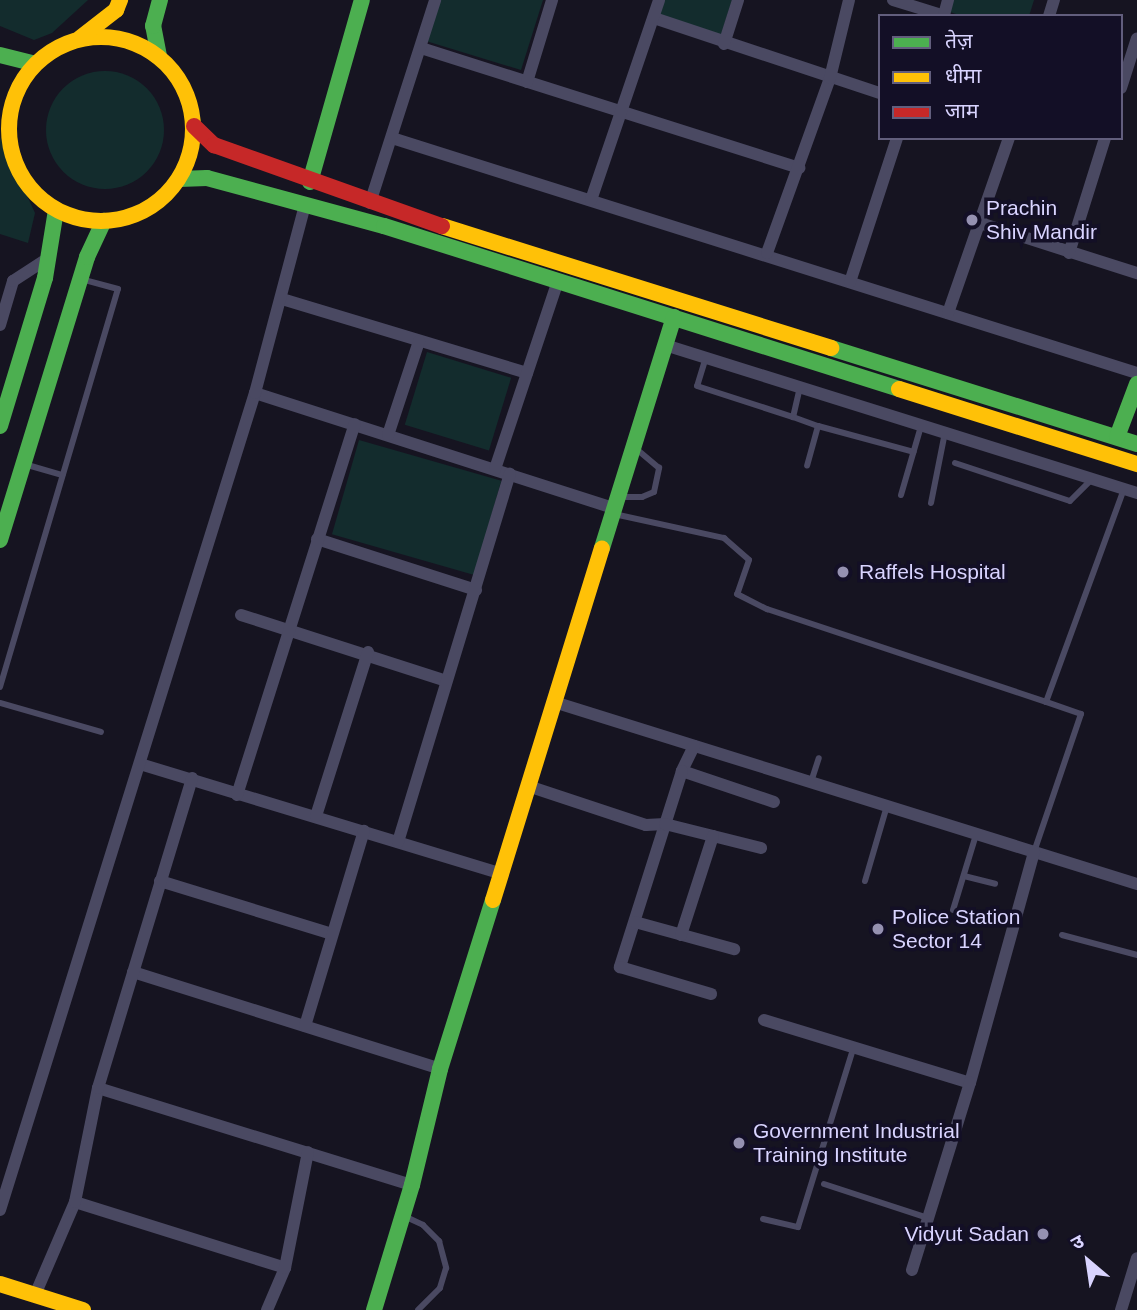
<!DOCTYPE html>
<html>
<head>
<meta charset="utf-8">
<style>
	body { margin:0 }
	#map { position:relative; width:1137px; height:1310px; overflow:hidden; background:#161421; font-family:Arial,"Noto Sans Devanagari",sans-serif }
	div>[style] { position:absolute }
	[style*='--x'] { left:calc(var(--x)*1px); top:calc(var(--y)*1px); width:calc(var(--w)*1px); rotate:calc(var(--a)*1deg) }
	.green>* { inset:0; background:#132c2d; transform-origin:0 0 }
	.round { border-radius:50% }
	.lane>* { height:6px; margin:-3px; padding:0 3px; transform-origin:3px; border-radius:3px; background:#4a4962 }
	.street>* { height:12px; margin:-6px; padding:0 6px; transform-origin:6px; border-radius:6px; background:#4a4962 }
	.fast>* { height:16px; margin:-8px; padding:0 8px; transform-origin:8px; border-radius:8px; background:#4caf50 }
	.slow>* { height:16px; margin:-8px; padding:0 8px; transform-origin:8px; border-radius:8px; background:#ffc107 }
	.slow>.ring { margin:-8px; padding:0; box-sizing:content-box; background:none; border:16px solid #ffc107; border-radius:50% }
	.jam>* { height:16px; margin:-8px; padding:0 8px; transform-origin:8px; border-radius:8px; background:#c62828 }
	.dots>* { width:19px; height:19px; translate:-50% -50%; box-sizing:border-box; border:4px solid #130f26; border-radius:50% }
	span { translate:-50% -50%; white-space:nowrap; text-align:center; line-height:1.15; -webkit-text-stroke:7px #130f26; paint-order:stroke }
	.poi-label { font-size:21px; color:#d9d4ff }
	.left { translate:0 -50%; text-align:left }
	.right { translate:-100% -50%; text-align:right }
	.legend { position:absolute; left:878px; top:14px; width:245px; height:126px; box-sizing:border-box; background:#130f26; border:2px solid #625e7d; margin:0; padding:9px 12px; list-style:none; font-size:21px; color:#d9d4ff }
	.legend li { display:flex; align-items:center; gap:14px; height:35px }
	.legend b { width:35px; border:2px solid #625e7d }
	.north { position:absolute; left:1053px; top:1226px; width:70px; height:70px; -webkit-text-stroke:5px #130f26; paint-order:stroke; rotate:331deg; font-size:19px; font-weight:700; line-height:28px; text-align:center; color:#d9d4ff }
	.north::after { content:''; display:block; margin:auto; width:24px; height:32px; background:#d9d4ff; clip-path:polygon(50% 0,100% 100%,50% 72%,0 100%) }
</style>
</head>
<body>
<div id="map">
	<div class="green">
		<i style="clip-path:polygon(0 0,88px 0,52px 33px,34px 40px,0 26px)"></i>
		<i style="clip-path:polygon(439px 0,543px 0,521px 70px,426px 41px)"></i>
		<i style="clip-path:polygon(663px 0,732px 0,721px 35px,658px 16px)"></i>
		<i style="clip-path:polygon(950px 0,1034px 0,1029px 16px,962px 16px,947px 11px)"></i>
		<i class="round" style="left:46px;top:71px;width:118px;height:118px"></i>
		<i style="clip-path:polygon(0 137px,35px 213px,28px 243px,0 234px)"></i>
		<i style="left:427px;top:352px;width:88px;height:76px;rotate:17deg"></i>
		<i style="left:359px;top:440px;width:148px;height:98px;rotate:16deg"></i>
	</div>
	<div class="lane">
		<i style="--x:706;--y:357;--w:30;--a:107"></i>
		<i style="--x:697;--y:386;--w:101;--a:17.9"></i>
		<i style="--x:800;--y:387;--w:31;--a:103"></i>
		<i style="--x:793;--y:417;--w:27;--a:20"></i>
		<i style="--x:818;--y:426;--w:41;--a:105.4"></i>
		<i style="--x:818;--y:426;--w:99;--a:15.2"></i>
		<i style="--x:955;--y:463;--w:121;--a:18.3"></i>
		<i style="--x:1070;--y:501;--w:31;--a:-45"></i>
		<i style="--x:24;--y:464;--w:40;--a:16"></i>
		<i style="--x:901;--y:495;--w:72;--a:-73.8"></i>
		<i style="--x:618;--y:497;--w:24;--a:0"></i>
		<i style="--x:642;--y:497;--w:13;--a:-23"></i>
		<i style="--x:654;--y:492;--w:25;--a:-78"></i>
		<i style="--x:659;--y:468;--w:31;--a:-140"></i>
		<i style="--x:931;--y:503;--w:72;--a:-78.8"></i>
		<i style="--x:614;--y:514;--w:113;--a:12.3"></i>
		<i style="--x:724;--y:538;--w:33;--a:41"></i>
		<i style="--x:749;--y:560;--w:36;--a:109"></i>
		<i style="--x:737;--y:594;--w:34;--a:27"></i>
		<i style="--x:767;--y:609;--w:294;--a:18.4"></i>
		<i style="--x:1046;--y:702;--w:227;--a:-69.9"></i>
		<i style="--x:0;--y:687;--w:415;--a:-73.5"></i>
		<i style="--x:118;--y:289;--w:38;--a:-165"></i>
		<i style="--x:0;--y:703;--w:105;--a:16"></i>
		<i style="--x:811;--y:782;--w:25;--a:-72"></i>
		<i style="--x:1034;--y:852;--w:146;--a:-71.2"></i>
		<i style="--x:1081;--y:714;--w:37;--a:-161"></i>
		<i style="--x:964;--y:876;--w:32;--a:14"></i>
		<i style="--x:865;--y:881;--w:78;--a:-73.7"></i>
		<i style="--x:953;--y:910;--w:78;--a:-73"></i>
		<i style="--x:1062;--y:935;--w:78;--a:14.9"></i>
		<i style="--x:824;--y:1184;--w:109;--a:18.1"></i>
		<i style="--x:404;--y:1216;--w:21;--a:25"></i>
		<i style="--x:423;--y:1225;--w:23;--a:45"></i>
		<i style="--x:439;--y:1241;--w:28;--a:75"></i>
		<i style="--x:446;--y:1268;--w:21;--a:107"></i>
		<i style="--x:440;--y:1288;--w:31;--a:135"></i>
		<i style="--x:763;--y:1219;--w:36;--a:13"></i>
		<i style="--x:798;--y:1227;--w:189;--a:-72.8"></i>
	</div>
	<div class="street">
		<i style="--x:893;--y:0;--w:54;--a:17.1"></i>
		<i style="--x:944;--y:15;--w:16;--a:-75"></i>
		<i style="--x:1049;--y:16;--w:17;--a:-73"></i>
		<i style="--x:654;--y:18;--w:238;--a:18.4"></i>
		<i style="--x:724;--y:44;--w:46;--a:-72.3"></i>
		<i style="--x:421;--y:48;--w:397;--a:17.6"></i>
		<i style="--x:527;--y:82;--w:86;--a:-73"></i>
		<i style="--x:1121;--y:88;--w:52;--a:-72.3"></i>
		<i style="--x:392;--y:138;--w:781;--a:17.51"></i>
		<i style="--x:591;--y:200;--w:211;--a:-71.2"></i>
		<i style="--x:370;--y:203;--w:213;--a:-72.2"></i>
		<i style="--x:983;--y:224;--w:162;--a:17.7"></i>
		<i style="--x:767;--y:253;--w:186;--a:-70.2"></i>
		<i style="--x:830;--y:78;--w:80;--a:-76.3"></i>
		<i style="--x:1069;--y:253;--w:121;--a:-72.6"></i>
		<i style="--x:850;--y:282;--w:151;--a:-71.9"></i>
		<i style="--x:282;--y:299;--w:256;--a:16.8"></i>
		<i style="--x:948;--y:313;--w:185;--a:-70.8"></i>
		<i style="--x:0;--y:325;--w:46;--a:-73.5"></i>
		<i style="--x:13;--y:281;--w:44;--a:-33"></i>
		<i style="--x:665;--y:345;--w:495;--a:17.4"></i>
		<i style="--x:255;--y:393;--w:377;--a:17.8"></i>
		<i style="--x:388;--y:435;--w:99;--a:-71.7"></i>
		<i style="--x:495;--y:469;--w:198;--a:-71.5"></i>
		<i style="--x:317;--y:539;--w:167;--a:17.8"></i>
		<i style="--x:241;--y:615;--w:215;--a:17.8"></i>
		<i style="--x:554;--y:702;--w:611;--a:17.34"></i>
		<i style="--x:694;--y:746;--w:28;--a:116"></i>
		<i style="--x:682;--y:771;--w:97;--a:18.6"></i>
		<i style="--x:140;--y:764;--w:377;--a:16.9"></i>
		<i style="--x:682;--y:771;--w:206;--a:107.6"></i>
		<i style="--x:620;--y:967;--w:95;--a:16.5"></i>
		<i style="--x:528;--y:786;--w:124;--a:18.3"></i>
		<i style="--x:646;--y:825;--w:19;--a:-3"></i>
		<i style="--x:665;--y:824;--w:99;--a:14"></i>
		<i style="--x:237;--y:795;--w:389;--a:-72.4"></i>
		<i style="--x:316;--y:816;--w:172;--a:-72.4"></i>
		<i style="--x:398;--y:842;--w:385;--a:-73.1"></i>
		<i style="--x:160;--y:881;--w:180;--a:17.1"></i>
		<i style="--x:635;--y:922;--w:103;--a:15.3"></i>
		<i style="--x:681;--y:935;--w:104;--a:-72.1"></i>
		<i style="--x:133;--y:972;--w:322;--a:17.5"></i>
		<i style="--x:764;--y:1020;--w:215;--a:17"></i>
		<i style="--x:970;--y:1083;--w:240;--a:-74.5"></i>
		<i style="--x:305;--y:1026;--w:204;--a:-73.2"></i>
		<i style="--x:98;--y:1088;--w:329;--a:17.2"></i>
		<i style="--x:75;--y:1202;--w:220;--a:17.4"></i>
		<i style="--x:0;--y:1210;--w:856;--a:-72.67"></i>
		<i style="--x:255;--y:393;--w:195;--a:-75.1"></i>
		<i style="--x:912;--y:1270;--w:196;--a:-72.8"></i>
		<i style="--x:35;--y:1295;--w:101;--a:-66.7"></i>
		<i style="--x:75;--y:1202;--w:116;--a:-78.6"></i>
		<i style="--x:98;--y:1088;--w:324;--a:-73.1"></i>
		<i style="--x:267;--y:1310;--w:46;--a:-66.8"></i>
		<i style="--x:285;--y:1268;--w:118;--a:-78.8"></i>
		<i style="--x:1121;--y:1310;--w:54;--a:-72.9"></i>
	</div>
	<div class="fast">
		<i style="--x:0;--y:55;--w:36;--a:14"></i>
		<i style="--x:159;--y:56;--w:31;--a:-101"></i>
		<i style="--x:153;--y:26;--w:27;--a:-75"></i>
		<i style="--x:179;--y:179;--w:28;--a:-2"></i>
		<i style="--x:207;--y:178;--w:183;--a:15.2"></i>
		<i style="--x:384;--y:226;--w:540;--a:17.56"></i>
		<i style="--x:310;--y:182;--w:189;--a:-74.1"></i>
		<i style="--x:831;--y:348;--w:321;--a:17.4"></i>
		<i style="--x:0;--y:426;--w:155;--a:-73.1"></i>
		<i style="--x:45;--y:278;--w:69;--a:-80.8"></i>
		<i style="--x:1117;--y:437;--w:57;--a:-69.3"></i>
		<i style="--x:0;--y:540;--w:296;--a:-72.9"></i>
		<i style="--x:87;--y:257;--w:40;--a:-65"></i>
		<i style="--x:602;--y:548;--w:242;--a:-72.7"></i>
		<i style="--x:374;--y:1310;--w:131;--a:-73.1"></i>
		<i style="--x:412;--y:1185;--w:119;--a:-76.4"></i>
		<i style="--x:440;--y:1069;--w:177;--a:-72.6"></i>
	</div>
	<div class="slow">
		<i class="ring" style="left:9px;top:37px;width:168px;height:168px"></i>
		<i style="--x:80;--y:38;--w:46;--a:-37.9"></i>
		<i style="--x:116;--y:10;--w:11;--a:-68"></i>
		<i style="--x:442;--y:226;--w:408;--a:17.4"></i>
		<i style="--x:899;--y:389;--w:250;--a:17.5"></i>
		<i style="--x:493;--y:900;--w:368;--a:-72.8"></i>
		<i style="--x:0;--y:1284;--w:87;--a:17.4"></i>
	</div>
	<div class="jam">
		<i style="--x:194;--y:126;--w:28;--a:44"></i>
		<i style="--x:214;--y:145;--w:242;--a:19.6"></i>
	</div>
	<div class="dots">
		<i style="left:972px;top:220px;background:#9591b1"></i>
		<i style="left:843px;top:572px;background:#9591b1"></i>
		<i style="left:878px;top:929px;background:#9591b1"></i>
		<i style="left:739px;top:1143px;background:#9591b1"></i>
		<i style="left:1043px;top:1234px;background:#9591b1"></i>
	</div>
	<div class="poi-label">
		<span class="left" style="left:986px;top:220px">Prachin<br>Shiv Mandir</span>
		<span class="left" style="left:859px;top:572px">Raffels Hospital</span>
		<span class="left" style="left:892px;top:929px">Police Station<br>Sector 14</span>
		<span class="left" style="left:753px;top:1143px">Government Industrial<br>Training Institute</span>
		<span class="right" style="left:1029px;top:1234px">Vidyut Sadan</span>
	</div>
	<ul class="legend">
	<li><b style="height:9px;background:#4caf50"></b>तेज़</li>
	<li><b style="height:9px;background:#ffc107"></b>धीमा</li>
	<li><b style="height:9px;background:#c62828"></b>जाम</li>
	</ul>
	<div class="north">उ</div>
</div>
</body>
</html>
